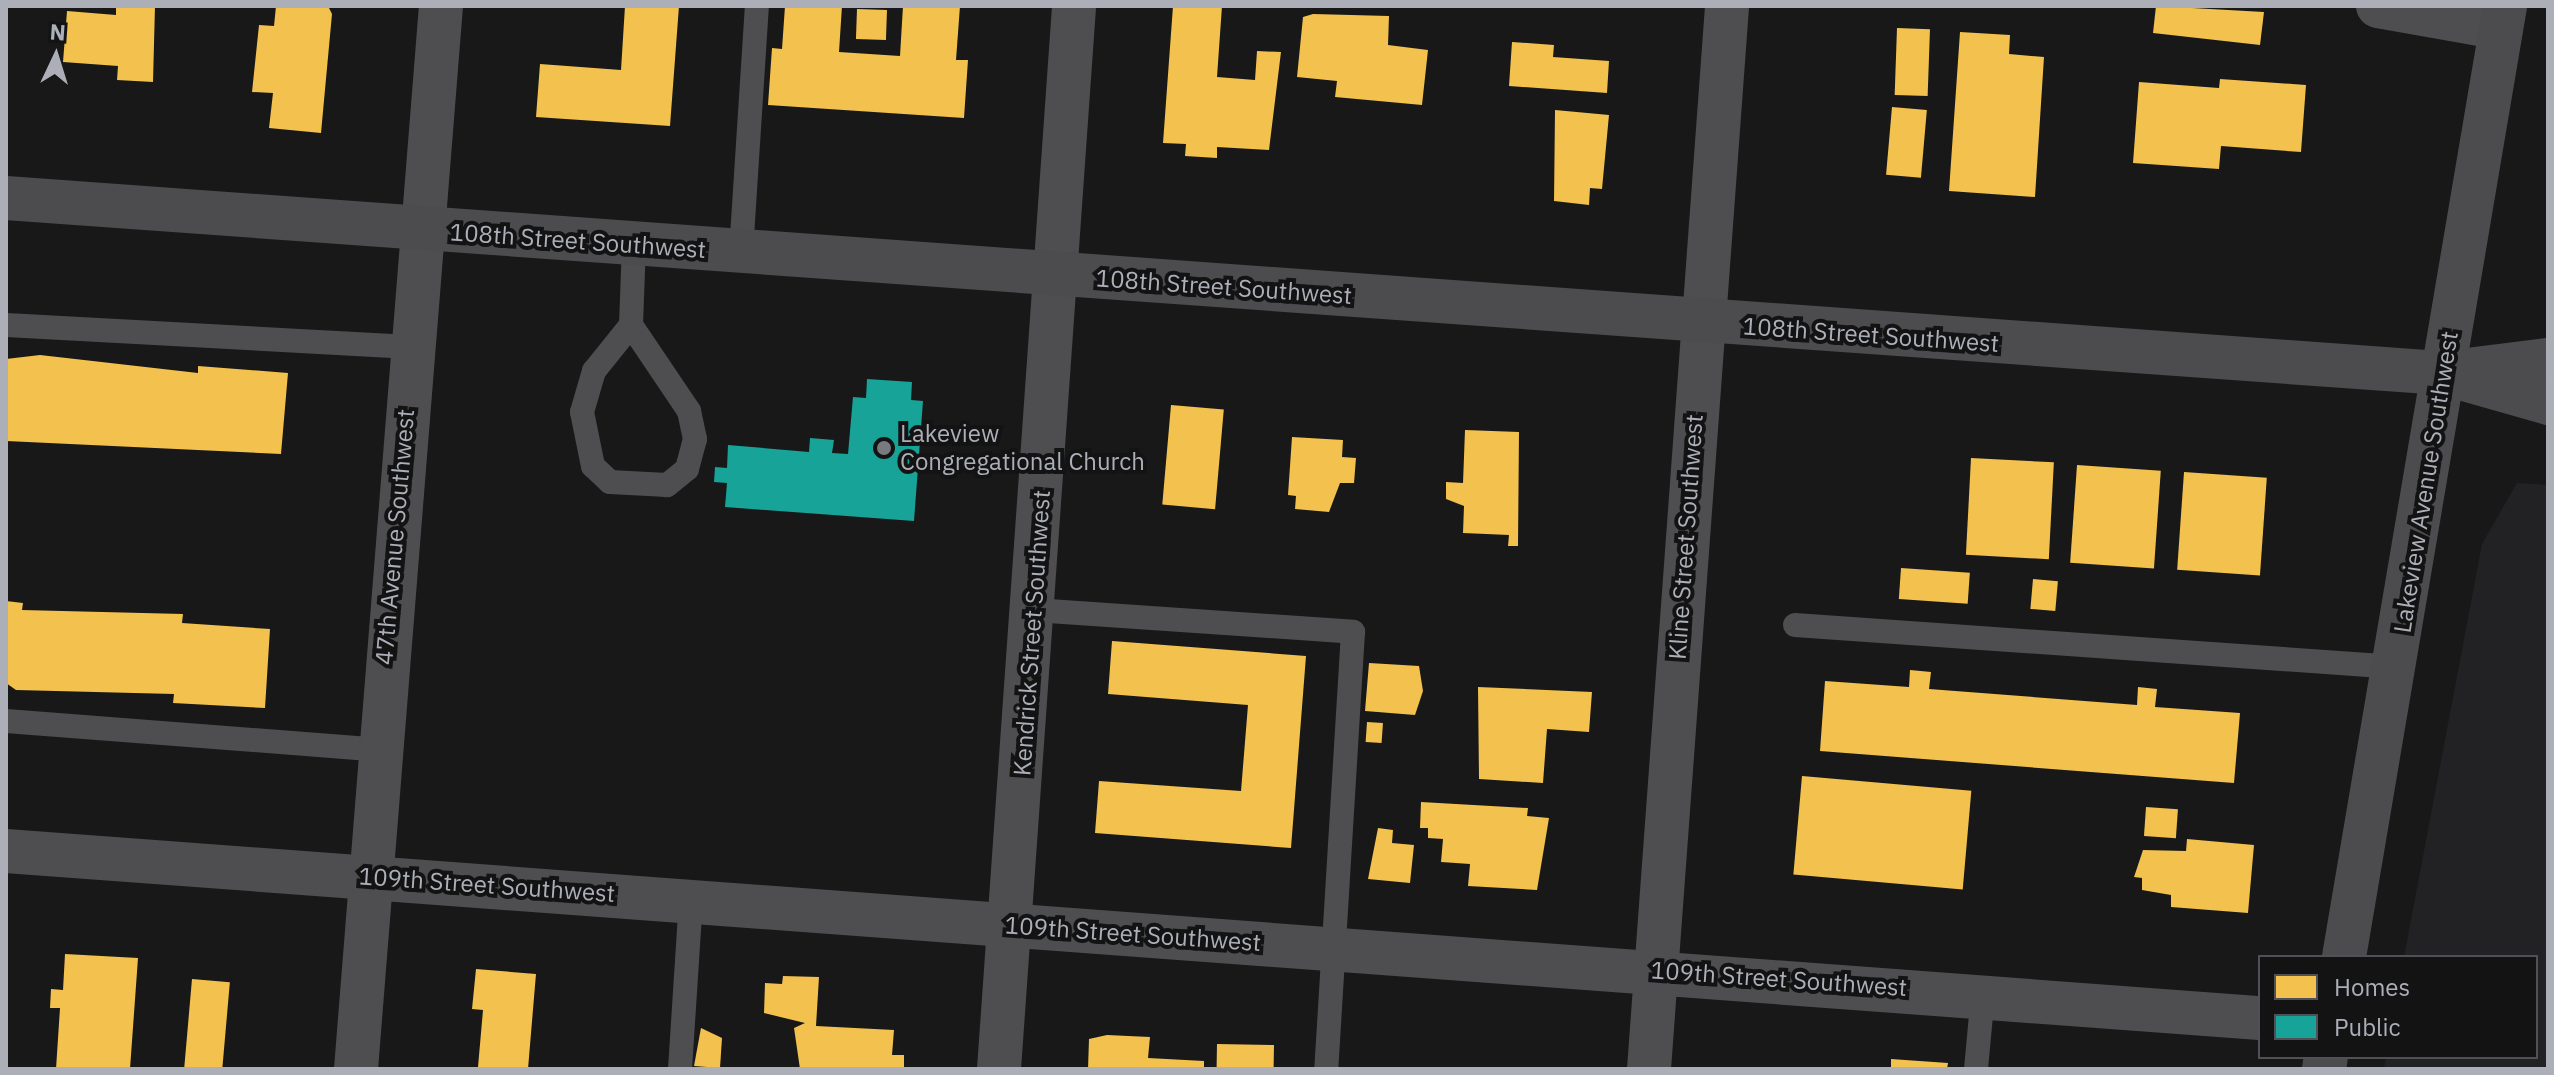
<!DOCTYPE html>
<html>
<head>
<meta charset="utf-8">
<style>
	body { margin:0 }
	#map { position:relative; width:2554px; height:1075px; overflow:hidden; background:#181819; font-family:"IBM Plex Sans",sans-serif }
	div>[style] { position:absolute }
	[style*='--x'] { left:calc(var(--x)*1px); top:calc(var(--y)*1px); width:calc(var(--w)*1px); rotate:calc(var(--a)*1deg) }
	.built>* { inset:0; background:#222224 }
	.homes>* { inset:0; background:#f2c14e; transform-origin:0 0 }
	.public>* { inset:0; background:#17a398 }
	.lane>* { height:24px; margin:-12px; padding:0 12px; transform-origin:12px; border-radius:12px; background:#4e4e51 }
	.street>* { height:44px; margin:-22px; padding:0 22px; transform-origin:22px; border-radius:22px; background:#4e4e51 }
	.secondary>* { height:44px; margin:-22px; padding:0 22px; transform-origin:22px; border-radius:22px; background:#4c4c4f }
	.dots>* { width:22px; height:22px; translate:-50% -50%; box-sizing:border-box; border:4px solid #131314; border-radius:50% }
	span { translate:-50% -50%; white-space:nowrap; text-align:center; line-height:1.15; -webkit-text-stroke:8px #131314; paint-order:stroke }
	.street-label { font-size:24px; color:#acafb8 }
	.poi-label { font-size:24px; color:#acafb8 }
	.left { translate:0 -50%; text-align:left }
	.frame { position:absolute; inset:0; border:8px solid #acafb8; pointer-events:none }
	.legend { position:absolute; left:2258px; top:955px; width:280px; height:104px; box-sizing:border-box; background:#131314; border:2px solid #505156; margin:0; padding:10px 14px; list-style:none; font-size:24px; color:#acafb8 }
	.legend li { display:flex; align-items:center; gap:16px; height:40px }
	.legend b { width:40px; border:2px solid #505156 }
	.north { position:absolute; left:16px; top:16px; width:80px; height:80px; -webkit-text-stroke:6px #131314; paint-order:stroke; rotate:4deg; font-size:22px; font-weight:700; line-height:32px; text-align:center; color:#acafb8 }
	.north::after { content:''; display:block; margin:auto; width:28px; height:36px; background:#acafb8; clip-path:polygon(50% 0,100% 100%,50% 72%,0 100%) }
</style>
</head>
<body>
<div id="map">
	<div class="built">
		<i style="clip-path:polygon(2517px 483px,2548px 485px,2548px 1069px,2384px 1069px,2386px 1057px,2536px 1057px,2536px 957px,2404px 957px,2482px 544px)"></i>
	</div>
	<div class="homes">
		<i style="clip-path:polygon(116px 6px,155px 6px,153px 82px,117px 80px,118px 66px,63px 62px,67px 11px,116px 15px)"></i>
		<i style="clip-path:polygon(276px 6px,328px 6px,332px 14px,321px 133px,269px 128px,273px 93px,252px 92px,259px 25px,274px 26px)"></i>
		<i style="clip-path:polygon(625px 6px,679px 6px,670px 126px,536px 117px,540px 64px,621px 70px)"></i>
		<i style="clip-path:polygon(785px 6px,842px 6px,839px 52px,900px 56px,903px 6px,960px 6px,956px 60px,968px 60px,964px 118px,768px 105px,772px 48px,782px 49px)"></i>
		<i style="clip-path:polygon(1173px 6px,1222px 6px,1217px 77px,1255px 80px,1257px 51px,1281px 52px,1269px 150px,1217px 147px,1217px 158px,1185px 156px,1186px 144px,1163px 143px)"></i>
		<i style="clip-path:polygon(2156px 6px,2264px 12px,2260px 45px,2153px 33px)"></i>
		<i style="left:857px;top:9px;width:30px;height:30px;rotate:2deg"></i>
		<i style="clip-path:polygon(1313px 14px,1389px 16px,1388px 45px,1428px 50px,1422px 105px,1335px 97px,1337px 81px,1297px 77px,1303px 17px)"></i>
		<i style="left:1897px;top:28px;width:33px;height:67px;rotate:2deg"></i>
		<i style="clip-path:polygon(1960px 32px,2010px 35px,2009px 54px,2044px 57px,2035px 197px,1949px 191px)"></i>
		<i style="clip-path:polygon(1512px 42px,1554px 45px,1553px 57px,1609px 61px,1607px 93px,1509px 86px)"></i>
		<i style="clip-path:polygon(2220px 79px,2306px 85px,2301px 152px,2221px 146px,2219px 169px,2133px 163px,2139px 82px,2219px 88px)"></i>
		<i style="left:1892px;top:107px;width:35px;height:68px;rotate:5deg"></i>
		<i style="clip-path:polygon(1555px 110px,1609px 115px,1602px 189px,1590px 188px,1589px 205px,1554px 201px)"></i>
		<i style="clip-path:polygon(40px 355px,198px 373px,198px 366px,288px 373px,281px 454px,6px 441px,6px 359px)"></i>
		<i style="left:1171px;top:405px;width:53px;height:100px;rotate:5deg"></i>
		<i style="clip-path:polygon(1465px 430px,1519px 432px,1518px 546px,1508px 546px,1509px 535px,1463px 533px,1464px 506px,1446px 499px,1446px 482px,1463px 483px)"></i>
		<i style="clip-path:polygon(1292px 437px,1343px 440px,1342px 457px,1356px 458px,1354px 483px,1340px 483px,1329px 512px,1295px 509px,1296px 496px,1288px 495px)"></i>
		<i style="left:1971px;top:458px;width:83px;height:97px;rotate:3deg"></i>
		<i style="left:2077px;top:465px;width:84px;height:98px;rotate:4deg"></i>
		<i style="left:2184px;top:472px;width:83px;height:98px;rotate:4deg"></i>
		<i style="left:1901px;top:568px;width:69px;height:31px;rotate:4deg"></i>
		<i style="left:2033px;top:579px;width:25px;height:30px;rotate:5deg"></i>
		<i style="clip-path:polygon(6px 601px,23px 603px,22px 610px,183px 614px,182px 623px,270px 629px,265px 708px,173px 703px,174px 694px,16px 690px,6px 683px)"></i>
		<i style="clip-path:polygon(1112px 641px,1306px 656px,1291px 848px,1095px 833px,1099px 781px,1241px 791px,1248px 705px,1108px 694px)"></i>
		<i style="clip-path:polygon(1369px 663px,1419px 666px,1423px 691px,1415px 715px,1365px 711px)"></i>
		<i style="clip-path:polygon(1910px 670px,1931px 672px,1929px 689px,2137px 705px,2138px 687px,2157px 689px,2155px 707px,2240px 713px,2234px 783px,1820px 751px,1825px 681px,1909px 687px)"></i>
		<i style="clip-path:polygon(1478px 687px,1592px 692px,1589px 732px,1547px 729px,1543px 783px,1479px 779px)"></i>
		<i style="left:1367px;top:722px;width:16px;height:20px;rotate:4deg"></i>
		<i style="left:1802px;top:776px;width:170px;height:99px;rotate:5deg"></i>
		<i style="clip-path:polygon(1421px 802px,1528px 808px,1527px 816px,1549px 818px,1537px 890px,1468px 886px,1470px 864px,1441px 862px,1443px 839px,1428px 838px,1428px 828px,1420px 828px)"></i>
		<i style="left:2146px;top:807px;width:32px;height:29px;rotate:4deg"></i>
		<i style="clip-path:polygon(1378px 828px,1393px 830px,1392px 843px,1414px 845px,1410px 883px,1368px 879px)"></i>
		<i style="clip-path:polygon(2187px 839px,2254px 845px,2248px 913px,2171px 907px,2171px 895px,2142px 890px,2142px 878px,2134px 877px,2143px 850px,2186px 851px)"></i>
		<i style="clip-path:polygon(65px 954px,138px 958px,130px 1069px,56px 1069px,60px 1008px,50px 1008px,51px 989px,63px 990px)"></i>
		<i style="clip-path:polygon(476px 969px,536px 974px,528px 1069px,478px 1067px,483px 1010px,472px 1009px)"></i>
		<i style="clip-path:polygon(783px 976px,819px 977px,816px 1026px,894px 1030px,892px 1055px,904px 1055px,904px 1069px,800px 1069px,794px 1028px,805px 1023px,764px 1013px,765px 983px,782px 984px)"></i>
		<i style="left:192px;top:979px;width:38px;height:90px;rotate:5deg"></i>
		<i style="clip-path:polygon(701px 1028px,722px 1038px,720px 1068px,694px 1066px)"></i>
		<i style="clip-path:polygon(1107px 1035px,1150px 1037px,1148px 1058px,1204px 1061px,1204px 1069px,1088px 1069px,1089px 1039px)"></i>
		<i style="left:1217px;top:1044px;width:57px;height:25px;rotate:1deg"></i>
		<i style="clip-path:polygon(1891px 1059px,1948px 1063px,1947px 1069px,1891px 1069px)"></i>
	</div>
	<div class="public">
		<i style="clip-path:polygon(867px 379px,912px 382px,911px 400px,923px 401px,914px 521px,725px 507px,727px 483px,714px 482px,715px 467px,727px 468px,728px 445px,809px 452px,810px 438px,834px 440px,832px 453px,848px 454px,853px 397px,866px 398px)"></i>
	</div>
	<div class="lane">
		<i style="--x:741;--y:252;--w:247;--a:-86.3"></i>
		<i style="--x:6;--y:325;--w:405;--a:3.1"></i>
		<i style="--x:631;--y:325;--w:104;--a:56"></i>
		<i style="--x:689;--y:411;--w:29;--a:78"></i>
		<i style="--x:695;--y:439;--w:31;--a:105"></i>
		<i style="--x:687;--y:469;--w:26;--a:141"></i>
		<i style="--x:667;--y:485;--w:57;--a:-177"></i>
		<i style="--x:610;--y:482;--w:23;--a:-137"></i>
		<i style="--x:593;--y:466;--w:55;--a:-101.5"></i>
		<i style="--x:582;--y:412;--w:43;--a:-73.7"></i>
		<i style="--x:594;--y:371;--w:59;--a:-51.2"></i>
		<i style="--x:631;--y:325;--w:81;--a:-87.9"></i>
		<i style="--x:1034;--y:610;--w:320;--a:3.9"></i>
		<i style="--x:1353;--y:632;--w:438;--a:93.5"></i>
		<i style="--x:1795;--y:625;--w:603;--a:3.99"></i>
		<i style="--x:6;--y:721;--w:374;--a:4.4"></i>
		<i style="--x:680;--y:1069;--w:171;--a:-86.3"></i>
		<i style="--x:1976;--y:1069;--w:75;--a:-84.7"></i>
	</div>
	<div class="street">
		<i style="--x:2378;--y:6;--w:125;--a:10.1"></i>
		<i style="--x:6;--y:851;--w:2260;--a:4.24"></i>
		<i style="--x:356;--y:1069;--w:1066;--a:-85.43"></i>
		<i style="--x:999;--y:1069;--w:1066;--a:-85.96"></i>
		<i style="--x:1649;--y:1069;--w:1066;--a:-85.8"></i>
	</div>
	<div class="secondary">
		<i style="--x:6;--y:198;--w:2443;--a:4.11"></i>
		<i style="--x:2443;--y:373;--w:106;--a:-7.1"></i>
		<i style="--x:2461;--y:378;--w:91;--a:16"></i>
		<i style="--x:2344;--y:957;--w:965;--a:-80.39"></i>
		<i style="--x:2324;--y:1069;--w:12;--a:-81"></i>
	</div>
	<div class="dots">
		<i style="left:884px;top:448px;background:#787a80"></i>
	</div>
	<div class="street-label">
		<span style="left:578px;top:241px;rotate:4deg">108th Street Southwest</span>
		<span style="left:1224px;top:287px;rotate:4deg">108th Street Southwest</span>
		<span style="left:1871px;top:335px;rotate:4deg">108th Street Southwest</span>
		<span style="left:2426px;top:482px;rotate:-81deg">Lakeview Avenue Southwest</span>
		<span style="left:395px;top:537px;rotate:-85deg">47th Avenue Southwest</span>
		<span style="left:1686px;top:537px;rotate:-86deg">Kline Street Southwest</span>
		<span style="left:1032px;top:633px;rotate:-86deg">Kendrick Street Southwest</span>
		<span style="left:487px;top:885px;rotate:4deg">109th Street Southwest</span>
		<span style="left:1133px;top:934px;rotate:4deg">109th Street Southwest</span>
		<span style="left:1779px;top:979px;rotate:4deg">109th Street Southwest</span>
	</div>
	<div class="poi-label">
		<span class="left" style="left:900px;top:448px">Lakeview<br>Congregational Church</span>
	</div>
	<div class="frame"></div>
	<ul class="legend">
	<li><b style="height:22px;background:#f2c14e"></b>Homes</li>
	<li><b style="height:22px;background:#17a398"></b>Public</li>
	</ul>
	<div class="north">N</div>
</div>
</body>
</html>
